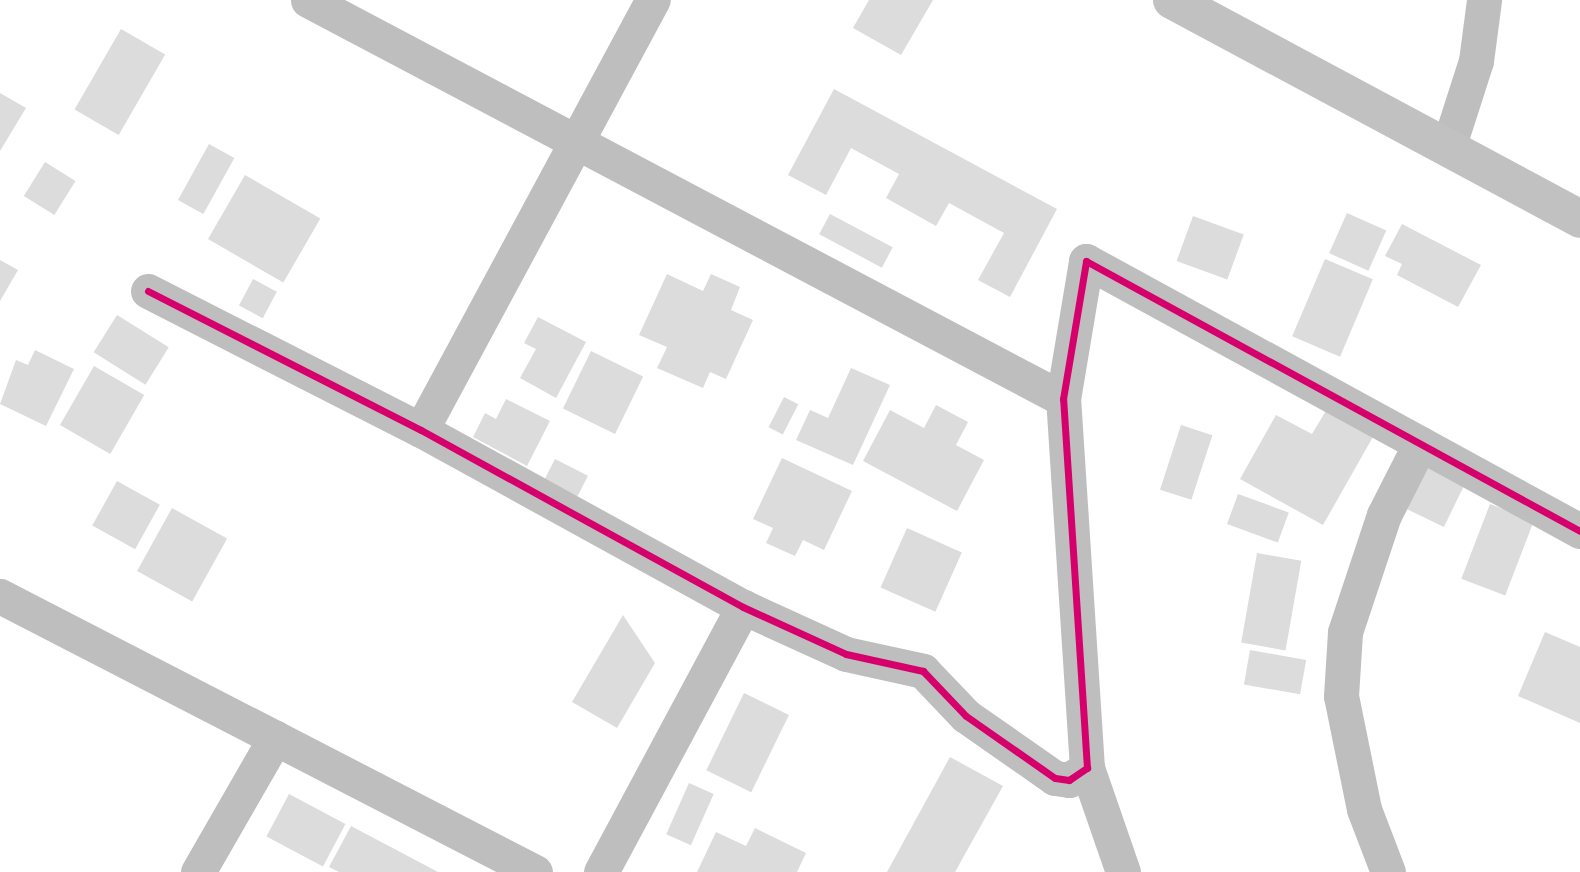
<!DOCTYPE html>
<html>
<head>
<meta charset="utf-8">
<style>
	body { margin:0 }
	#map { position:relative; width:1580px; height:872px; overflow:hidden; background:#fff; font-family:"PT Sans",sans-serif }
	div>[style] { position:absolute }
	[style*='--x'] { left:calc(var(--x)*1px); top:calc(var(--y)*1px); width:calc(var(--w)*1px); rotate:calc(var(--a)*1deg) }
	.building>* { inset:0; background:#dcdcdc; transform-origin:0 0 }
	.street>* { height:35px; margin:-17.5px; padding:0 17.5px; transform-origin:17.5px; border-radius:17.5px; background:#bebebe }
	.secondary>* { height:38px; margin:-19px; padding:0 19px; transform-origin:19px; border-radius:19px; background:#c1c1c1 }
	.cycleway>* { height:7px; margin:-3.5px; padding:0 3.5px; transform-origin:3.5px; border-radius:3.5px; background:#d6006c }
	span { translate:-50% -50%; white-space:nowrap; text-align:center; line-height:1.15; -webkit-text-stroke:5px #fff; paint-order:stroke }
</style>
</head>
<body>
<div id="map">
	<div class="building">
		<i style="clip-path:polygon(869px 0,933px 0,901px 55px,853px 28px)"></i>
		<i style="left:121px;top:29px;width:51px;height:93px;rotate:30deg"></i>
		<i style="clip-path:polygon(834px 89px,1057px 209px,1010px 297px,978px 280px,1004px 233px,949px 203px,936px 226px,886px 198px,899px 174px,851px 148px,826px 195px,788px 175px)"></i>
		<i style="clip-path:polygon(0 93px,26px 108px,0 151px)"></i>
		<i style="left:209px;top:144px;width:29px;height:64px;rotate:29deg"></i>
		<i style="left:45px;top:162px;width:36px;height:40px;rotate:32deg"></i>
		<i style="left:245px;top:175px;width:87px;height:74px;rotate:30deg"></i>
		<i style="left:1347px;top:213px;width:43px;height:44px;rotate:24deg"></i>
		<i style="left:830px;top:214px;width:71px;height:23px;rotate:28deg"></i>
		<i style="left:1193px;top:216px;width:54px;height:48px;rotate:20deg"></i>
		<i style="clip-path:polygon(1402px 224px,1481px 265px,1458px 307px,1397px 275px,1402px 264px,1385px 256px)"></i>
		<i style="left:1325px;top:259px;width:52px;height:84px;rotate:23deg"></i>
		<i style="clip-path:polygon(0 260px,18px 270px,0 301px)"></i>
		<i style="clip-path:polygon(667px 274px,703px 291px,711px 274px,740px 287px,731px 310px,753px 320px,726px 379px,710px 372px,703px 388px,657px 368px,667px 347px,639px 335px)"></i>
		<i style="left:253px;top:279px;width:27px;height:30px;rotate:28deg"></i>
		<i style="left:117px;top:315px;width:61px;height:44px;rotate:32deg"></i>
		<i style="clip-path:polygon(538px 317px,586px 342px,556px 398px,520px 378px,536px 349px,524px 343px)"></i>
		<i style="clip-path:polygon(35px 350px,74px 369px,46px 426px,0 404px,16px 360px,28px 365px)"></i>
		<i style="left:591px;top:351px;width:58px;height:64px;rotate:26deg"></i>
		<i style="left:94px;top:366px;width:58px;height:68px;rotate:30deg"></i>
		<i style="clip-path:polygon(851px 368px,890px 385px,853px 465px,796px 440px,810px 410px,828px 418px)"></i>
		<i style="left:784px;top:397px;width:16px;height:34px;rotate:27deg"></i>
		<i style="clip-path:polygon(506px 399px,550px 421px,527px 466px,473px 437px,485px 413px,496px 419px)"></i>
		<i style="clip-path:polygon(936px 405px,968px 422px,956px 445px,984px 460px,957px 511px,863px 461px,890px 410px,924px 428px)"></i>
		<i style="clip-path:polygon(1327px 409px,1374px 435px,1323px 525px,1240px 479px,1276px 415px,1312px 434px)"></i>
		<i style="left:1181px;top:425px;width:33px;height:68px;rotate:18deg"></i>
		<i style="clip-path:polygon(782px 458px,852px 491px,824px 550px,803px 540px,795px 556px,766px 543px,773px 528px,753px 519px)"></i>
		<i style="left:1423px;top:458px;width:49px;height:53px;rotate:26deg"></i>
		<i style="left:555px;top:459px;width:37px;height:23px;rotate:27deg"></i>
		<i style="left:117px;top:481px;width:49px;height:51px;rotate:29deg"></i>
		<i style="left:1238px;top:494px;width:54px;height:32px;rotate:20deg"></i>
		<i style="left:1490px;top:504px;width:47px;height:80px;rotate:21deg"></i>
		<i style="left:172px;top:508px;width:63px;height:72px;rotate:29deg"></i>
		<i style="left:907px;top:528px;width:60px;height:65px;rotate:24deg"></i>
		<i style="left:1257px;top:553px;width:45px;height:91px;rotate:10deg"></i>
		<i style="clip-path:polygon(623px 615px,655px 663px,617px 728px,572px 702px)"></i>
		<i style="clip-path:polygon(1545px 632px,1580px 647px,1580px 723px,1518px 696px)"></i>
		<i style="left:1250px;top:650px;width:57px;height:35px;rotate:10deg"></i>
		<i style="left:744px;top:693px;width:50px;height:86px;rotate:26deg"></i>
		<i style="clip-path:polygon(950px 757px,1003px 786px,955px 872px,887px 872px)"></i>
		<i style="left:689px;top:783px;width:27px;height:56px;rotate:24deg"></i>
		<i style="left:289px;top:794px;width:64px;height:48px;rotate:28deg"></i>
		<i style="clip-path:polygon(351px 826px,438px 872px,339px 872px,329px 867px)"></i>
		<i style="clip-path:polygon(755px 828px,806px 853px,797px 872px,697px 872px,716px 832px,746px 846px)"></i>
	</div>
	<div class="street">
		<i style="--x:308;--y:0;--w:854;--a:27.86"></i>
		<i style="--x:1448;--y:148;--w:91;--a:-72.2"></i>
		<i style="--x:1476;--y:61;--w:62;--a:-82.5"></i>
		<i style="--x:148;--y:291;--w:306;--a:27"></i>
		<i style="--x:421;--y:430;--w:367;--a:28.8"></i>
		<i style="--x:743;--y:607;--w:113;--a:24.5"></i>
		<i style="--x:846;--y:654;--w:79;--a:12.4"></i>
		<i style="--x:923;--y:671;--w:62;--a:46.3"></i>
		<i style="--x:966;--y:716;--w:108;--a:34.9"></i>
		<i style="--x:1055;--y:778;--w:14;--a:8"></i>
		<i style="--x:1069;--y:780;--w:22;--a:-34"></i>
		<i style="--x:1087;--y:768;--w:370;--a:-93.7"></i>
		<i style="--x:1063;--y:399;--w:140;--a:-80.5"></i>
		<i style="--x:1086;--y:261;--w:563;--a:28.66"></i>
		<i style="--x:421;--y:430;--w:489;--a:-61.7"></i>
		<i style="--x:0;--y:596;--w:602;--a:27.29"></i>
		<i style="--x:1087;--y:768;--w:110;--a:70.9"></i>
		<i style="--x:198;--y:872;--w:155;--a:-60.1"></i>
		<i style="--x:601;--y:872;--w:301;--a:-61.8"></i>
		<i style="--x:1388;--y:872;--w:67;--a:-110.9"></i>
		<i style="--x:1364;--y:809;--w:115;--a:-101.5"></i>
		<i style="--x:1341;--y:696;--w:64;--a:-86.4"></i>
		<i style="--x:1345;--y:632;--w:123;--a:-71.6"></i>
		<i style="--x:1384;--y:515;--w:80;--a:-63.1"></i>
	</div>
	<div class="secondary">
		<i style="--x:1172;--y:0;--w:463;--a:28.2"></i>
	</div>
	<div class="cycleway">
		<i style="--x:148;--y:291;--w:306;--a:27"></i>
		<i style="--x:421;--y:430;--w:367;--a:28.8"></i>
		<i style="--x:743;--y:607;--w:113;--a:24.5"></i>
		<i style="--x:846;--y:654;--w:79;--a:12.4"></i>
		<i style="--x:923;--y:671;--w:62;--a:46.3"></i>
		<i style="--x:966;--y:716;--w:108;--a:34.9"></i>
		<i style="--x:1055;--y:778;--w:14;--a:8"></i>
		<i style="--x:1069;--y:780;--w:22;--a:-34"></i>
		<i style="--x:1087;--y:768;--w:370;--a:-93.7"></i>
		<i style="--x:1063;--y:399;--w:140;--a:-80.5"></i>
		<i style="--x:1086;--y:261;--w:563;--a:28.66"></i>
	</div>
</div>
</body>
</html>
